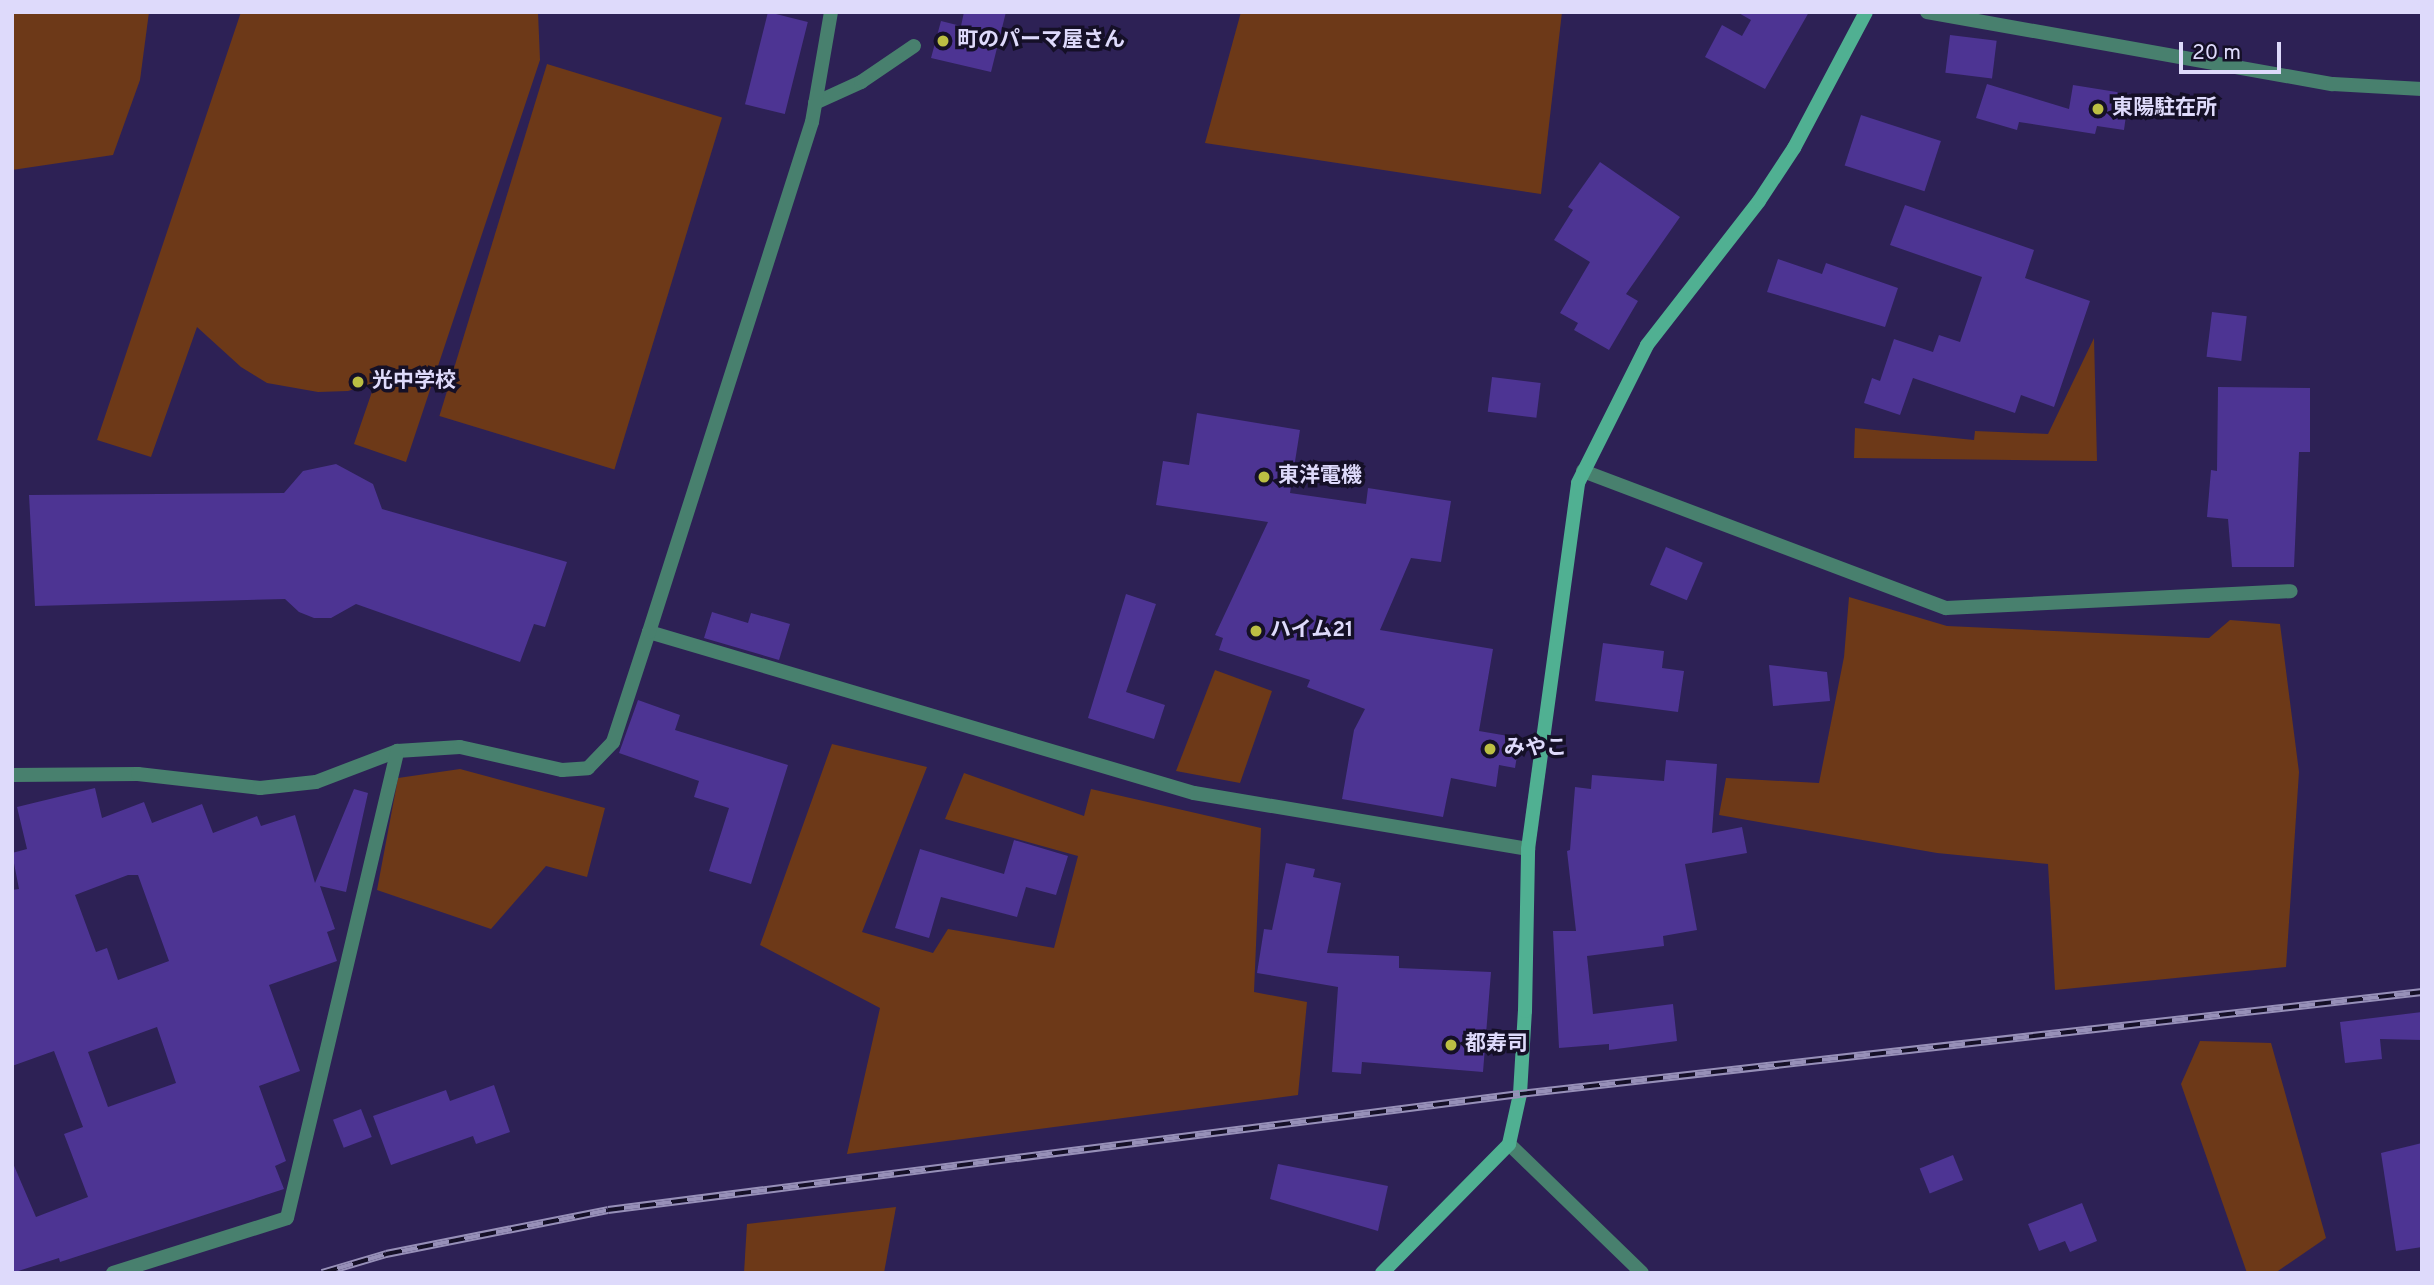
<!DOCTYPE html>
<html>
<head>
<meta charset="utf-8">
<style>
	body { margin:0 }
	#map { position:relative; width:2434px; height:1285px; overflow:hidden; background:#2d2155; font-family:Overpass,"Noto Sans JP",sans-serif }
	div>[style] { position:absolute }
	[style*='--x'] { left:calc(var(--x)*1px); top:calc(var(--y)*1px); width:calc(var(--w)*1px); rotate:calc(var(--a)*1deg) }
	.green>* { inset:0; background:#6d3918; transform-origin:0 0 }
	.building>* { inset:0; background:#4d3493; transform-origin:0 0 }
	.street>* { height:14px; margin:-7px; padding:0 7px; transform-origin:7px; border-radius:7px; background:#48806e }
	.secondary>* { height:14px; margin:-7px; padding:0 7px; transform-origin:7px; border-radius:7px; background:#50b092 }
	.rail>* { height:8px; margin-top:-4px; transform-origin:0; background:repeating-linear-gradient(90deg,#151027 0 16px,#9790b8 0 32px); box-sizing:border-box; border-block:2px solid #9790b8 }
	.dots>* { width:19px; height:19px; translate:-50% -50%; box-sizing:border-box; border:4px solid #151027; border-radius:50% }
	span { translate:-50% -50%; white-space:nowrap; text-align:center; line-height:1.15; -webkit-text-stroke:7px #151027; paint-order:stroke }
	.poi-label { font-size:21px; color:#dedafb; font-weight:700 }
	.left { translate:0 -50%; text-align:left }
	.frame { position:absolute; inset:0; border:14px solid #dedafb; pointer-events:none }
	.scale { position:absolute; left:2179px; top:42px; width:102px; height:32px; box-sizing:border-box; border:4px solid #dedafb; border-top:0; padding-left:9px; font-size:21px; line-height:24px; white-space:nowrap; color:#dedafb; -webkit-text-stroke:5px #151027; paint-order:stroke }
</style>
</head>
<body>
<div id="map">
	<div class="green">
		<i style="clip-path:polygon(12px 12px,149px 12px,140px 80px,113px 155px,12px 170px)"></i>
		<i style="clip-path:polygon(241px 12px,538px 12px,540px 60px,406px 462px,354px 444px,375px 383px,348px 391px,318px 392px,267px 383px,241px 367px,197px 327px,151px 457px,97px 440px)"></i>
		<i style="clip-path:polygon(1241px 12px,1562px 12px,1541px 194px,1205px 143px)"></i>
		<i style="left:547px;top:64px;width:183px;height:368px;rotate:17deg"></i>
		<i style="clip-path:polygon(2094px 338px,2097px 461px,1854px 458px,1855px 428px,1974px 440px,1975px 431px,2048px 434px)"></i>
		<i style="clip-path:polygon(1849px 597px,1947px 626px,2209px 638px,2230px 620px,2280px 624px,2299px 772px,2286px 967px,2055px 990px,2048px 864px,1937px 853px,1719px 815px,1726px 778px,1819px 783px,1844px 657px)"></i>
		<i style="clip-path:polygon(1215px 670px,1272px 691px,1240px 783px,1176px 771px)"></i>
		<i style="clip-path:polygon(832px 744px,927px 767px,862px 932px,933px 953px,948px 929px,1054px 948px,1078px 856px,945px 819px,964px 773px,1084px 816px,1091px 789px,1261px 828px,1254px 992px,1307px 1002px,1298px 1095px,847px 1154px,880px 1008px,760px 945px)"></i>
		<i style="clip-path:polygon(460px 769px,605px 808px,587px 877px,546px 866px,491px 929px,377px 890px,398px 778px)"></i>
		<i style="clip-path:polygon(2200px 1041px,2271px 1043px,2326px 1238px,2275px 1273px,2247px 1273px,2181px 1084px)"></i>
		<i style="clip-path:polygon(896px 1207px,884px 1273px,744px 1273px,747px 1224px)"></i>
	</div>
	<div class="building">
		<i style="left:768px;top:12px;width:41px;height:95px;rotate:14deg"></i>
		<i style="clip-path:polygon(964px 12px,1006px 12px,991px 72px,931px 58px,941px 21px,961px 26px)"></i>
		<i style="clip-path:polygon(1737px 12px,1809px 12px,1765px 89px,1705px 57px,1722px 25px,1742px 36px,1751px 20px)"></i>
		<i style="left:1950px;top:35px;width:47px;height:38px;rotate:7deg"></i>
		<i style="clip-path:polygon(1987px 84px,2069px 109px,2073px 85px,2129px 94px,2124px 130px,2097px 126px,2095px 134px,2019px 122px,2017px 130px,1976px 118px)"></i>
		<i style="left:1861px;top:115px;width:84px;height:53px;rotate:18deg"></i>
		<i style="clip-path:polygon(1600px 162px,1680px 217px,1626px 294px,1638px 301px,1609px 350px,1574px 330px,1578px 323px,1560px 313px,1590px 262px,1554px 240px,1573px 210px,1568px 207px)"></i>
		<i style="clip-path:polygon(1905px 205px,2034px 250px,2025px 278px,2090px 301px,2054px 407px,2021px 395px,2015px 413px,1913px 378px,1900px 415px,1864px 403px,1872px 378px,1880px 381px,1894px 339px,1933px 352px,1939px 335px,1960px 342px,1982px 277px,1890px 245px)"></i>
		<i style="clip-path:polygon(1778px 259px,1822px 274px,1826px 263px,1898px 288px,1885px 327px,1767px 292px)"></i>
		<i style="left:2212px;top:312px;width:35px;height:45px;rotate:7deg"></i>
		<i style="left:1492px;top:377px;width:49px;height:35px;rotate:7deg"></i>
		<i style="clip-path:polygon(2218px 387px,2310px 388px,2310px 452px,2299px 452px,2294px 567px,2232px 567px,2228px 519px,2207px 517px,2211px 470px,2217px 471px)"></i>
		<i style="clip-path:polygon(1197px 413px,1300px 430px,1290px 493px,1366px 504px,1368px 488px,1451px 501px,1441px 562px,1411px 558px,1380px 630px,1493px 649px,1479px 731px,1520px 738px,1515px 768px,1499px 765px,1496px 787px,1451px 778px,1443px 817px,1342px 799px,1354px 730px,1365px 709px,1307px 687px,1310px 680px,1219px 650px,1223px 638px,1215px 635px,1268px 522px,1156px 505px,1163px 461px,1189px 465px)"></i>
		<i style="clip-path:polygon(336px 464px,373px 484px,382px 509px,567px 562px,545px 627px,534px 624px,520px 662px,356px 604px,331px 618px,314px 618px,299px 612px,285px 599px,35px 606px,29px 495px,284px 493px,303px 471px)"></i>
		<i style="left:1666px;top:547px;width:40px;height:41px;rotate:23deg"></i>
		<i style="clip-path:polygon(1126px 594px,1156px 604px,1126px 692px,1165px 705px,1154px 739px,1088px 718px)"></i>
		<i style="clip-path:polygon(712px 612px,748px 623px,751px 613px,790px 624px,779px 660px,704px 638px)"></i>
		<i style="clip-path:polygon(1603px 643px,1664px 651px,1662px 668px,1684px 671px,1678px 712px,1595px 701px)"></i>
		<i style="clip-path:polygon(1769px 665px,1827px 672px,1830px 701px,1773px 706px)"></i>
		<i style="clip-path:polygon(638px 700px,680px 715px,675px 730px,788px 765px,751px 884px,709px 871px,729px 808px,694px 797px,699px 781px,619px 753px)"></i>
		<i style="clip-path:polygon(1666px 760px,1717px 764px,1712px 833px,1742px 827px,1747px 853px,1685px 864px,1697px 930px,1663px 936px,1664px 946px,1587px 956px,1593px 1014px,1673px 1004px,1677px 1041px,1609px 1050px,1609px 1044px,1559px 1048px,1553px 931px,1576px 931px,1567px 851px,1570px 850px,1575px 787px,1591px 789px,1592px 775px,1664px 781px)"></i>
		<i style="clip-path:polygon(evenodd,95px 788px,102px 818px,144px 802px,152px 823px,202px 804px,213px 833px,257px 816px,261px 826px,295px 815px,315px 883px,354px 789px,368px 793px,346px 892px,320px 886px,335px 929px,327px 932px,337px 961px,269px 985px,300px 1071px,259px 1086px,286px 1161px,275px 1166px,284px 1189px,60px 1262px,59px 1258px,12px 1273px,12px 1161px,36px 1217px,88px 1197px,64px 1134px,83px 1127px,54px 1051px,12px 1066px,12px 890px,19px 889px,12px 853px,27px 849px,17px 807px,95px 788px,128px 875px,138px 875px,169px 961px,118px 980px,107px 948px,96px 952px,75px 895px,128px 875px,95px 788px,157px 1027px,176px 1083px,108px 1107px,88px 1052px,157px 1027px)"></i>
		<i style="clip-path:polygon(1014px 840px,1068px 856px,1056px 895px,1026px 887px,1017px 917px,941px 897px,929px 938px,895px 928px,920px 849px,1004px 874px)"></i>
		<i style="clip-path:polygon(1286px 863px,1315px 869px,1313px 877px,1341px 883px,1327px 953px,1399px 956px,1399px 968px,1491px 972px,1483px 1072px,1362px 1062px,1361px 1074px,1332px 1072px,1338px 987px,1257px 973px,1264px 929px,1272px 930px)"></i>
		<i style="clip-path:polygon(2422px 1012px,2422px 1040px,2380px 1039px,2382px 1059px,2345px 1063px,2340px 1022px)"></i>
		<i style="clip-path:polygon(494px 1085px,510px 1132px,476px 1144px,473px 1136px,391px 1165px,373px 1116px,446px 1090px,450px 1101px)"></i>
		<i style="left:361px;top:1109px;width:30px;height:30px;rotate:69deg"></i>
		<i style="clip-path:polygon(2422px 1143px,2422px 1247px,2396px 1251px,2381px 1153px)"></i>
		<i style="left:1953px;top:1155px;width:27px;height:36px;rotate:68deg"></i>
		<i style="clip-path:polygon(1278px 1164px,1388px 1186px,1378px 1231px,1270px 1199px)"></i>
		<i style="clip-path:polygon(2082px 1203px,2097px 1241px,2070px 1252px,2065px 1241px,2039px 1251px,2028px 1224px)"></i>
	</div>
	<div class="street">
		<i style="--x:1927;--y:12;--w:412;--a:10.1"></i>
		<i style="--x:2333;--y:84;--w:89;--a:3.2"></i>
		<i style="--x:815;--y:103;--w:51;--a:-24.5"></i>
		<i style="--x:861;--y:82;--w:64;--a:-34.2"></i>
		<i style="--x:1583;--y:471;--w:388;--a:20.7"></i>
		<i style="--x:1946;--y:608;--w:345;--a:-2.8"></i>
		<i style="--x:649;--y:632;--w:568;--a:16.46"></i>
		<i style="--x:1194;--y:793;--w:339;--a:9.5"></i>
		<i style="--x:12;--y:775;--w:126;--a:-0.5"></i>
		<i style="--x:138;--y:774;--w:123;--a:6.5"></i>
		<i style="--x:260;--y:788;--w:56;--a:-6.1"></i>
		<i style="--x:316;--y:782;--w:87;--a:-20.9"></i>
		<i style="--x:397;--y:751;--w:63;--a:-3.6"></i>
		<i style="--x:460;--y:747;--w:105;--a:12.7"></i>
		<i style="--x:562;--y:770;--w:26;--a:-4"></i>
		<i style="--x:588;--y:768;--w:36;--a:-46"></i>
		<i style="--x:613;--y:742;--w:116;--a:-71.9"></i>
		<i style="--x:649;--y:632;--w:535;--a:-72.28"></i>
		<i style="--x:812;--y:122;--w:112;--a:-80.2"></i>
		<i style="--x:1509;--y:1144;--w:185;--a:44.1"></i>
		<i style="--x:113;--y:1273;--w:182;--a:-17.5"></i>
		<i style="--x:287;--y:1218;--w:480;--a:-76.7"></i>
	</div>
	<div class="secondary">
		<i style="--x:1382;--y:1273;--w:181;--a:-45.4"></i>
		<i style="--x:1509;--y:1144;--w:51;--a:-77.6"></i>
		<i style="--x:1520;--y:1094;--w:83;--a:-86.6"></i>
		<i style="--x:1525;--y:1011;--w:162;--a:-88.9"></i>
		<i style="--x:1528;--y:849;--w:369;--a:-82.2"></i>
		<i style="--x:1578;--y:483;--w:154;--a:-63.4"></i>
		<i style="--x:1647;--y:345;--w:182;--a:-52.1"></i>
		<i style="--x:1759;--y:201;--w:64;--a:-56.6"></i>
		<i style="--x:1794;--y:148;--w:154;--a:-62.1"></i>
	</div>
	<div class="rail">
		<i style="--x:322;--y:1273;--w:67;--a:-16.5"></i>
		<i style="--x:386;--y:1254;--w:226;--a:-11.2"></i>
		<i style="--x:608;--y:1210;--w:919;--a:-7.25"></i>
		<i style="--x:1520;--y:1094;--w:908;--a:-6.45"></i>
	</div>
	<div class="dots">
		<i style="left:943px;top:41px;background:#bcbf43"></i>
		<i style="left:2098px;top:109px;background:#bcbf43"></i>
		<i style="left:358px;top:382px;background:#bcbf43"></i>
		<i style="left:1264px;top:477px;background:#bcbf43"></i>
		<i style="left:1256px;top:631px;background:#bcbf43"></i>
		<i style="left:1490px;top:749px;background:#bcbf43"></i>
		<i style="left:1451px;top:1045px;background:#bcbf43"></i>
	</div>
	<div class="poi-label">
		<span class="left" style="left:957px;top:41px">町のパーマ屋さん</span>
		<span class="left" style="left:2112px;top:109px">東陽駐在所</span>
		<span class="left" style="left:372px;top:382px">光中学校</span>
		<span class="left" style="left:1278px;top:477px">東洋電機</span>
		<span class="left" style="left:1270px;top:631px">ハイム21</span>
		<span class="left" style="left:1504px;top:749px">みやこ</span>
		<span class="left" style="left:1465px;top:1045px">都寿司</span>
	</div>
	<div class="frame"></div>
	<div class="scale">20 m</div>
</div>
</body>
</html>
